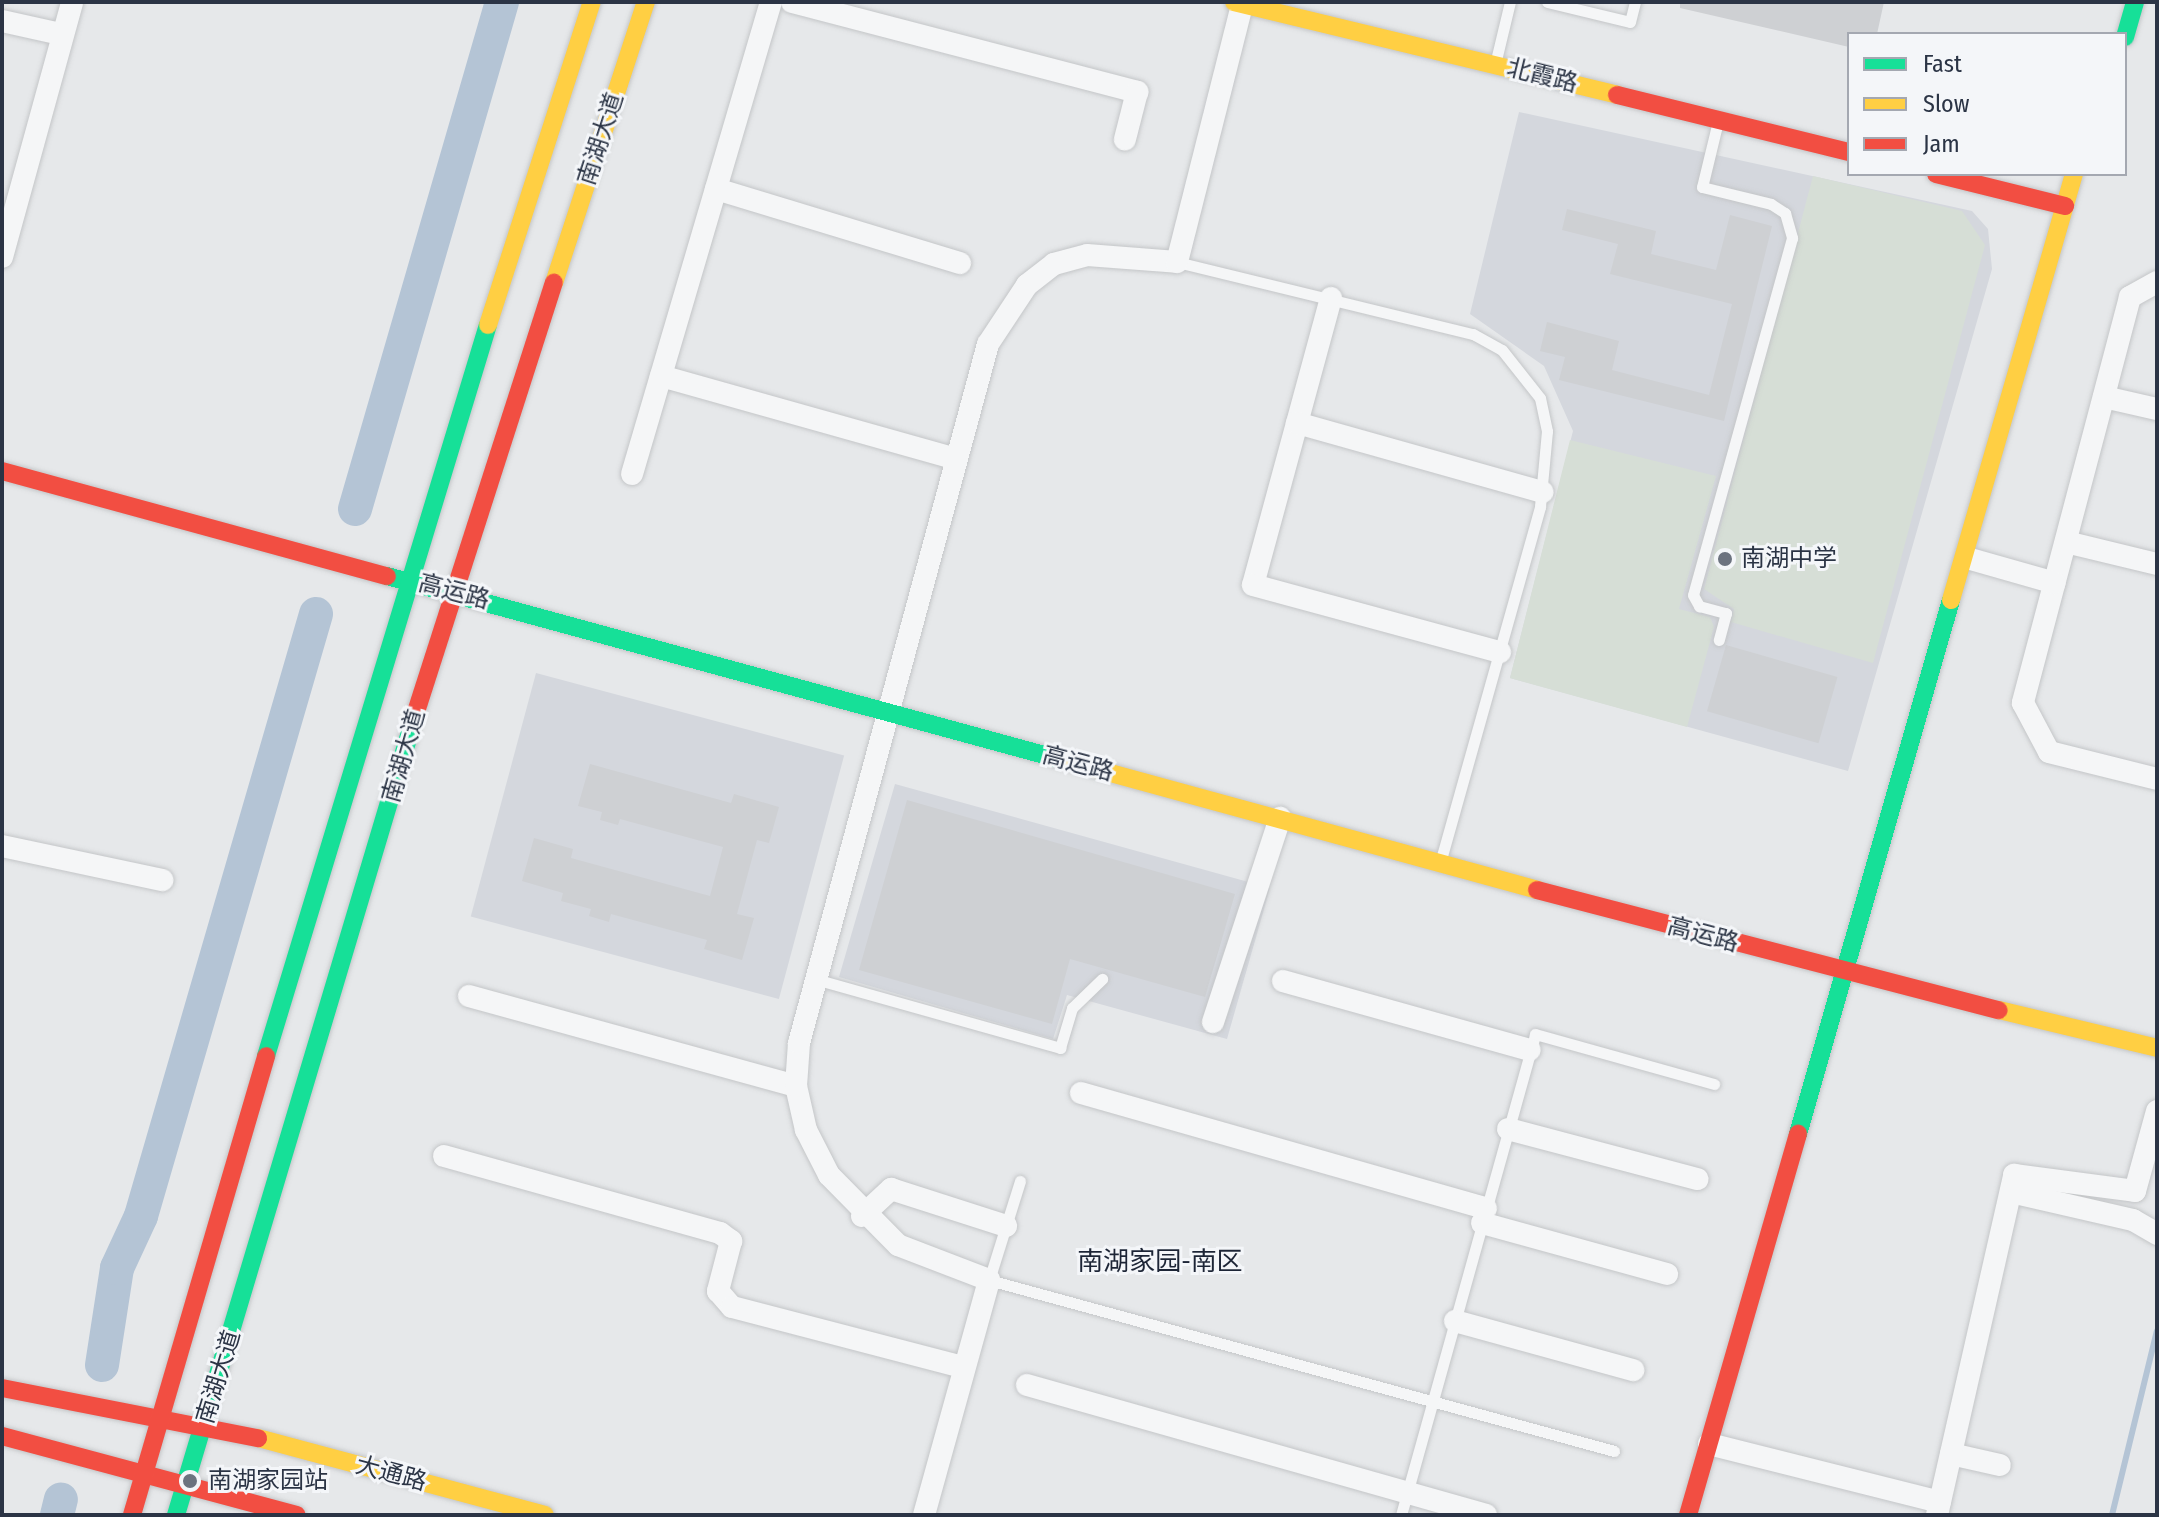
<!DOCTYPE html>
<html>
<head>
<meta charset="utf-8">
<style>
	body { margin:0 }
	#map { position:relative; width:2159px; height:1517px; overflow:hidden; background:#e6e8ea; font-family:"Fira Sans Condensed","Noto Sans SC",sans-serif }
	div>[style] { position:absolute }
	[style*='--x'] { left:calc(var(--x)*1px); top:calc(var(--y)*1px); width:calc(var(--w)*1px); rotate:calc(var(--a)*1deg) }
	.built>* { inset:0; background:#d4d7dd; transform-origin:0 0 }
	.green>* { inset:0; background:#d6ded6 }
	.stream>* { height:6px; margin:-3px; padding:0 3px; transform-origin:3px; border-radius:3px; background:#b4c4d5 }
	.river>* { height:34px; margin:-17px; padding:0 17px; transform-origin:17px; border-radius:17px; background:#b4c4d5 }
	.building>* { inset:0; background:#ced0d3; transform-origin:0 0 }
	.roads { filter:drop-shadow(0 0 2px #c4c6c8) drop-shadow(0 0 2px #c4c6c8) }
	.lane>* { height:11px; margin:-5.5px; padding:0 5.5px; transform-origin:5.5px; border-radius:5.5px; background:#f5f6f7 }
	.street>* { height:22px; margin:-11px; padding:0 11px; transform-origin:11px; border-radius:11px; background:#f5f6f7 }
	.fast>* { height:18px; margin:-9px; padding:0 9px; transform-origin:9px; border-radius:9px; background:#16e098 }
	.slow>* { height:18px; margin:-9px; padding:0 9px; transform-origin:9px; border-radius:9px; background:#ffcf43 }
	.jam>* { height:18px; margin:-9px; padding:0 9px; transform-origin:9px; border-radius:9px; background:#f24e42 }
	.dots>* { width:22px; height:22px; translate:-50% -50%; box-sizing:border-box; border:4px solid #f4f6f9; border-radius:50% }
	span { translate:-50% -50%; white-space:nowrap; text-align:center; line-height:1.15; -webkit-text-stroke:6px #f4f6f9; paint-order:stroke }
	.street-label { font-size:24px; color:#2b3445 }
	.poi-label { font-size:24px; color:#2b3445 }
	.left { translate:0 -50%; text-align:left }
	.neighbourhood-label { font-size:26px; color:#1d2536 }
	.frame { position:absolute; inset:0; border:4px solid #2b3445; pointer-events:none }
	.legend { position:absolute; left:1847px; top:32px; width:280px; height:144px; box-sizing:border-box; background:#f4f6f9; border:2px solid #a4a8b1; margin:0; padding:10px 14px; list-style:none; font-size:24px; color:#2b3445 }
	.legend li { display:flex; align-items:center; gap:16px; height:40px }
	.legend b { width:40px; border:2px solid #a4a8b1 }
</style>
</head>
<body>
<div id="map">
	<div class="built">
		<i style="clip-path:polygon(1519px 112px,1972px 211px,1988px 229px,1992px 269px,1848px 771px,1510px 678px,1573px 431px,1544px 366px,1470px 314px)"></i>
		<i style="left:536px;top:673px;width:319px;height:252px;rotate:15deg"></i>
		<i style="clip-path:polygon(895px 784px,1270px 888px,1227px 1039px,1067px 995px,1053px 1039px,839px 977px)"></i>
	</div>
	<div class="green">
		<i style="clip-path:polygon(1813px 176px,1962px 211px,1985px 245px,1873px 663px,1731px 622px,1734px 609px,1704px 589px)"></i>
		<i style="clip-path:polygon(1570px 440px,1716px 476px,1679px 609px,1710px 617px,1714px 627px,1687px 727px,1510px 678px)"></i>
	</div>
	<div class="stream">
		<i style="--x:2112;--y:1515;--w:189;--a:-76.3"></i>
	</div>
	<div class="river">
		<i style="--x:355;--y:509;--w:528;--a:-73.83"></i>
		<i style="--x:102;--y:1365;--w:98;--a:-81.2"></i>
		<i style="--x:117;--y:1268;--w:57;--a:-65.2"></i>
		<i style="--x:141;--y:1216;--w:627;--a:-73.79"></i>
		<i style="--x:57;--y:1515;--w:16;--a:-76"></i>
	</div>
	<div class="building">
		<i style="clip-path:polygon(1680px 2px,1884px 2px,1877px 34px,1849px 34px,1849px 47px,1680px 8px)"></i>
		<i style="clip-path:polygon(1567px 209px,1656px 231px,1651px 254px,1716px 270px,1730px 215px,1772px 226px,1724px 421px,1559px 380px,1565px 357px,1540px 351px,1547px 322px,1619px 341px,1612px 370px,1709px 395px,1732px 304px,1610px 274px,1618px 244px,1562px 230px)"></i>
		<i style="left:1726px;top:645px;width:116px;height:69px;rotate:16deg"></i>
		<i style="clip-path:polygon(590px 764px,731px 803px,734px 794px,779px 807px,769px 843px,757px 840px,737px 914px,754px 918px,742px 960px,704px 949px,707px 940px,611px 914px,609px 922px,589px 916px,591px 909px,561px 901px,563px 893px,522px 881px,534px 838px,573px 849px,571px 858px,710px 896px,723px 847px,620px 819px,618px 825px,600px 820px,602px 812px,578px 806px)"></i>
		<i style="clip-path:polygon(907px 800px,1235px 894px,1205px 997px,1070px 959px,1052px 1024px,859px 970px)"></i>
	</div>
	<div class="roads">
		<div class="lane">
			<i style="--x:1547;--y:2;--w:85;--a:13.5"></i>
			<i style="--x:1630;--y:22;--w:21;--a:-76"></i>
			<i style="--x:1497;--y:56;--w:56;--a:-76.5"></i>
			<i style="--x:1718;--y:121;--w:68;--a:103.6"></i>
			<i style="--x:1702;--y:187;--w:71;--a:13.8"></i>
			<i style="--x:1771;--y:204;--w:17;--a:33"></i>
			<i style="--x:1785;--y:213;--w:26;--a:74"></i>
			<i style="--x:1792;--y:238;--w:370;--a:105.5"></i>
			<i style="--x:1693;--y:595;--w:13;--a:61"></i>
			<i style="--x:1699;--y:606;--w:28;--a:15"></i>
			<i style="--x:1726;--y:613;--w:28;--a:105"></i>
			<i style="--x:1177;--y:262;--w:305;--a:13.7"></i>
			<i style="--x:1473;--y:334;--w:33;--a:29"></i>
			<i style="--x:1502;--y:350;--w:61;--a:51.6"></i>
			<i style="--x:1540;--y:398;--w:34;--a:78"></i>
			<i style="--x:1547;--y:431;--w:76;--a:95.3"></i>
			<i style="--x:1540;--y:507;--w:366;--a:105.7"></i>
			<i style="--x:815;--y:979;--w:255;--a:15.7"></i>
			<i style="--x:1060;--y:1048;--w:42;--a:-73.3"></i>
			<i style="--x:1072;--y:1008;--w:42;--a:-44"></i>
			<i style="--x:1020;--y:1181;--w:104;--a:107.4"></i>
			<i style="--x:989;--y:1280;--w:648;--a:15.3"></i>
			<i style="--x:1401;--y:1515;--w:499;--a:-74.4"></i>
			<i style="--x:1535;--y:1034;--w:186;--a:15.6"></i>
		</div>
		<div class="street">
			<i style="--x:792;--y:2;--w:357;--a:14.6"></i>
			<i style="--x:1137;--y:92;--w:49;--a:104.3"></i>
			<i style="--x:2;--y:21;--w:60;--a:12.4"></i>
			<i style="--x:716;--y:189;--w:255;--a:16.9"></i>
			<i style="--x:2;--y:257;--w:264;--a:-74.6"></i>
			<i style="--x:2157;--y:282;--w:31;--a:151"></i>
			<i style="--x:2130;--y:297;--w:420;--a:104.8"></i>
			<i style="--x:2023;--y:703;--w:55;--a:62"></i>
			<i style="--x:2049;--y:752;--w:111;--a:14"></i>
			<i style="--x:1331;--y:298;--w:297;--a:105.2"></i>
			<i style="--x:1253;--y:585;--w:256;--a:15.2"></i>
			<i style="--x:661;--y:376;--w:306;--a:15.7"></i>
			<i style="--x:2104;--y:397;--w:54;--a:12.8"></i>
			<i style="--x:1297;--y:423;--w:255;--a:15.7"></i>
			<i style="--x:632;--y:474;--w:492;--a:-73.6"></i>
			<i style="--x:2066;--y:542;--w:94;--a:13.6"></i>
			<i style="--x:1967;--y:558;--w:91;--a:15.9"></i>
			<i style="--x:2;--y:846;--w:164;--a:12"></i>
			<i style="--x:1283;--y:981;--w:256;--a:15.6"></i>
			<i style="--x:469;--y:996;--w:339;--a:15.4"></i>
			<i style="--x:1213;--y:1022;--w:215;--a:-71.8"></i>
			<i style="--x:1081;--y:1093;--w:421;--a:15.9"></i>
			<i style="--x:1508;--y:1129;--w:196;--a:14.8"></i>
			<i style="--x:444;--y:1156;--w:287;--a:15.6"></i>
			<i style="--x:720;--y:1233;--w:14;--a:36"></i>
			<i style="--x:731;--y:1241;--w:52;--a:104.6"></i>
			<i style="--x:718;--y:1291;--w:21;--a:49"></i>
			<i style="--x:732;--y:1307;--w:238;--a:14.6"></i>
			<i style="--x:2011;--y:1192;--w:125;--a:12.9"></i>
			<i style="--x:2133;--y:1220;--w:28;--a:30"></i>
			<i style="--x:862;--y:1216;--w:40;--a:-43"></i>
			<i style="--x:891;--y:1189;--w:121;--a:17.8"></i>
			<i style="--x:1482;--y:1223;--w:192;--a:15.4"></i>
			<i style="--x:1455;--y:1321;--w:185;--a:15.4"></i>
			<i style="--x:1027;--y:1385;--w:477;--a:15.8"></i>
			<i style="--x:1709;--y:1444;--w:238;--a:14.1"></i>
			<i style="--x:1951;--y:1454;--w:50;--a:12.7"></i>
			<i style="--x:924;--y:1515;--w:244;--a:-74.5"></i>
			<i style="--x:989;--y:1280;--w:97;--a:-159"></i>
			<i style="--x:898;--y:1245;--w:98;--a:-134.6"></i>
			<i style="--x:829;--y:1175;--w:51;--a:-117.1"></i>
			<i style="--x:806;--y:1130;--w:45;--a:-102.8"></i>
			<i style="--x:796;--y:1086;--w:43;--a:-86"></i>
			<i style="--x:799;--y:1043;--w:724;--a:-74.87"></i>
			<i style="--x:988;--y:344;--w:71;--a:-56.5"></i>
			<i style="--x:1027;--y:285;--w:34;--a:-38"></i>
			<i style="--x:1054;--y:264;--w:34;--a:-15"></i>
			<i style="--x:1087;--y:255;--w:90;--a:4.4"></i>
			<i style="--x:1177;--y:262;--w:268;--a:-75.8"></i>
			<i style="--x:1937;--y:1515;--w:349;--a:-77.2"></i>
			<i style="--x:2014;--y:1175;--w:122;--a:7.5"></i>
			<i style="--x:2135;--y:1191;--w:83;--a:-74.6"></i>
		</div>
		<div class="fast">
			<i style="--x:2125;--y:37;--w:36;--a:-74"></i>
			<i style="--x:387;--y:576;--w:701;--a:15.23"></i>
			<i style="--x:266;--y:1056;--w:764;--a:-73.11"></i>
			<i style="--x:1798;--y:1134;--w:555;--a:-74.01"></i>
			<i style="--x:176;--y:1515;--w:838;--a:-73.36"></i>
		</div>
		<div class="slow">
			<i style="--x:1234;--y:2;--w:394;--a:13.6"></i>
			<i style="--x:554;--y:283;--w:296;--a:-71.9"></i>
			<i style="--x:488;--y:325;--w:339;--a:-72.2"></i>
			<i style="--x:1951;--y:600;--w:443;--a:-73.9"></i>
			<i style="--x:1063;--y:760;--w:492;--a:15.3"></i>
			<i style="--x:1999;--y:1010;--w:163;--a:13.5"></i>
			<i style="--x:258;--y:1438;--w:297;--a:15"></i>
		</div>
		<div class="jam">
			<i style="--x:1617;--y:95;--w:239;--a:13.8"></i>
			<i style="--x:1936;--y:174;--w:133;--a:13.9"></i>
			<i style="--x:2;--y:471;--w:399;--a:15.3"></i>
			<i style="--x:416;--y:712;--w:451;--a:-72.2"></i>
			<i style="--x:1537;--y:890;--w:477;--a:14.6"></i>
			<i style="--x:2;--y:1388;--w:261;--a:11.1"></i>
			<i style="--x:2;--y:1436;--w:305;--a:15"></i>
			<i style="--x:132;--y:1515;--w:478;--a:-73.7"></i>
			<i style="--x:1688;--y:1515;--w:397;--a:-73.9"></i>
		</div>
	</div>
	<div class="dots">
		<i style="left:1725px;top:559px;background:#6c737f"></i>
		<i style="left:190px;top:1481px;background:#6c737f"></i>
	</div>
	<div class="street-label">
		<span style="left:1542px;top:76px;rotate:14deg">北霞路</span>
		<span style="left:601px;top:139px;rotate:-72deg">南湖大道</span>
		<span style="left:454px;top:592px;rotate:15deg">高运路</span>
		<span style="left:404px;top:756px;rotate:-74deg">南湖大道</span>
		<span style="left:1078px;top:764px;rotate:15deg">高运路</span>
		<span style="left:1703px;top:935px;rotate:15deg">高运路</span>
		<span style="left:219px;top:1377px;rotate:-73deg">南湖大道</span>
		<span style="left:391px;top:1474px;rotate:15deg">大通路</span>
	</div>
	<div class="poi-label">
		<span class="left" style="left:1741px;top:559px">南湖中学</span>
		<span class="left" style="left:208px;top:1481px">南湖家园站</span>
	</div>
	<div class="neighbourhood-label">
		<span style="left:1160px;top:1262px">南湖家园-南区</span>
	</div>
	<div class="frame"></div>
	<ul class="legend">
	<li><b style="height:10px;background:#16e098"></b>Fast</li>
	<li><b style="height:10px;background:#ffcf43"></b>Slow</li>
	<li><b style="height:10px;background:#f24e42"></b>Jam</li>
	</ul>
</div>
</body>
</html>
